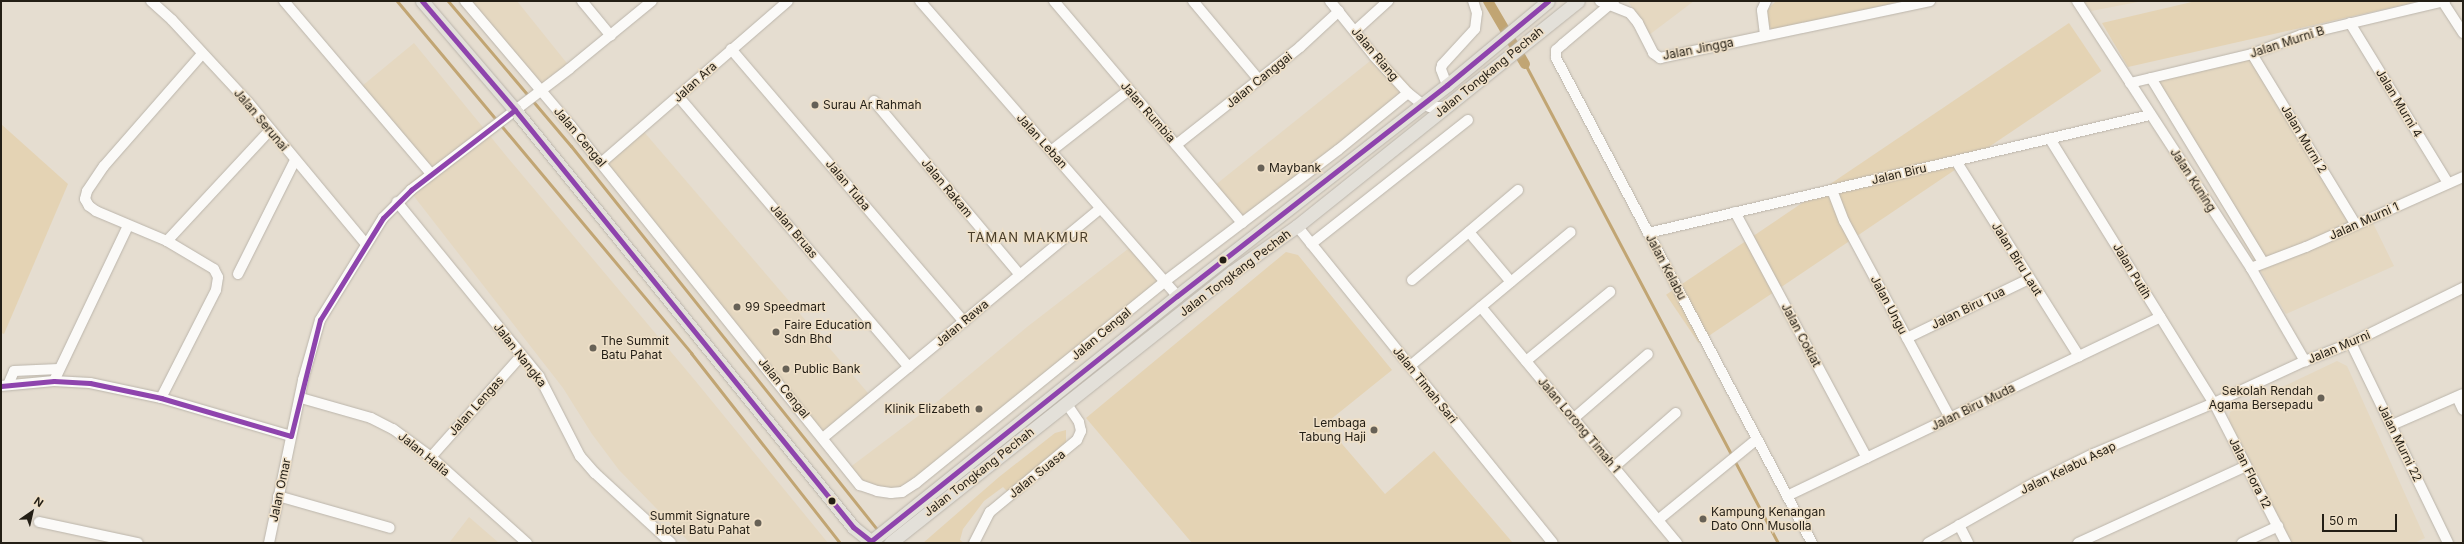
<!DOCTYPE html>
<html>
<head>
<meta charset="utf-8">
<style>
	body { margin:0 }
	#map { position:relative; width:2464px; height:544px; overflow:hidden; background:#e5ddd0; font-family:Inter,sans-serif }
	div>[style] { position:absolute }
	[style*='--x'] { left:calc(var(--x)*1px); top:calc(var(--y)*1px); width:calc(var(--w)*1px); rotate:calc(var(--a)*1deg) }
	.built>* { inset:0; background:#e5d8c1 }
	.green>* { inset:0; background:#e4d3b4; transform-origin:0 0 }
	.stream>* { height:3px; margin:-1.5px; padding:0 1.5px; transform-origin:1.5px; border-radius:1.5px; background:#c1a573 }
	.canal>* { height:10px; margin:-5px; padding:0 5px; transform-origin:5px; border-radius:5px; background:#c1a573 }
	.roads { filter:drop-shadow(0 0 1px #bbb5ab) drop-shadow(0 0 1px #bbb5ab) }
	.minor>* { height:10px; margin:-5px; padding:0 5px; transform-origin:5px; border-radius:5px; background:#fbfaf8 }
	.major>* { height:13px; margin:-6.5px; padding:0 6.5px; transform-origin:6.5px; border-radius:6.5px; background:#e3e0d9 }
	.bus-1>* { height:5px; margin:-2.5px; padding:0 2.5px; transform-origin:2.5px; border-radius:2.5px; background:#8e44ad }
	.dots>* { width:11px; height:11px; translate:-50% -50%; box-sizing:border-box; border:2px solid #eedfc7; border-radius:50% }
	span { translate:-50% -50%; white-space:nowrap; text-align:center; line-height:1.15; -webkit-text-stroke:3px #eedfc7; paint-order:stroke }
	.street-label { font-size:12px; color:#231e15 }
	.poi-label { font-size:12px; color:#231e15 }
	.left { translate:0 -50%; text-align:left }
	.right { translate:-100% -50%; text-align:right }
	.neighbourhood-label { font-size:13px; color:#483c28; letter-spacing:1px }
	.frame { position:absolute; inset:0; border:2px solid #231e15; pointer-events:none }
	.north { position:absolute; left:12px; top:492px; width:40px; height:40px; -webkit-text-stroke:3px #eedfc7; paint-order:stroke; rotate:34deg; font-size:11px; font-weight:700; line-height:16px; text-align:center; color:#231e15 }
	.north::after { content:''; display:block; margin:auto; width:14px; height:18px; background:#231e15; clip-path:polygon(50% 0,100% 100%,50% 72%,0 100%) }
	.scale { position:absolute; left:2322px; top:514px; width:75px; height:18px; box-sizing:border-box; border:2px solid #231e15; border-top:0; padding-left:5px; font-size:12px; line-height:14px; white-space:nowrap; color:#231e15; -webkit-text-stroke:3px #eedfc7; paint-order:stroke }
</style>
</head>
<body>
<div id="map">
	<div class="built">
		<i style="clip-path:polygon(460px 1px,517px 1px,574px 72px,541px 97px)"></i>
		<i style="clip-path:polygon(1628px 1px,1694px 1px,1649px 35px)"></i>
		<i style="clip-path:polygon(2084px 1px,2143px 1px,2091px 11px)"></i>
		<i style="clip-path:polygon(414px 43px,508px 158px,693px 378px,828px 543px,690px 543px,619px 470px,592px 434px,563px 388px,406px 186px,424px 172px,356px 91px)"></i>
		<i style="clip-path:polygon(2252px 49px,2358px 219px,2369px 215px,2394px 266px,2286px 314px,2145px 75px)"></i>
		<i style="clip-path:polygon(1380px 53px,1413px 89px,1406px 99px,1242px 228px,1209px 190px)"></i>
		<i style="clip-path:polygon(639px 126px,874px 400px,824px 442px,597px 162px)"></i>
		<i style="clip-path:polygon(1137px 242px,1171px 281px,917px 487px,876px 494px,845px 471px,938px 401px,1027px 327px)"></i>
		<i style="clip-path:polygon(2337px 361px,2347px 366px,2425px 538px,2414px 543px,2291px 543px,2228px 422px,2230px 412px)"></i>
		<i style="clip-path:polygon(469px 517px,499px 543px,449px 543px)"></i>
	</div>
	<div class="green">
		<i style="clip-path:polygon(1776px 1px,1901px 1px,1773px 32px,1763px 14px)"></i>
		<i style="clip-path:polygon(2196px 1px,2420px 1px,2128px 67px,2102px 23px)"></i>
		<i style="left:2069px;top:23px;width:58px;height:486px;rotate:56deg"></i>
		<i style="clip-path:polygon(1px 124px,68px 184px,4px 334px,1px 333px)"></i>
		<i style="clip-path:polygon(1286px 252px,1298px 255px,1392px 370px,1325px 424px,1385px 494px,1434px 451px,1513px 543px,1192px 543px,1086px 418px)"></i>
		<i style="clip-path:polygon(1066px 430px,1066px 444px,1009px 493px,1003px 487px,984px 501px,963px 529px,960px 540px,964px 543px,923px 543px,999px 477px,1055px 433px)"></i>
	</div>
	<div class="stream">
		<i style="--x:397;--y:1;--w:459;--a:50.1"></i>
		<i style="--x:691;--y:353;--w:241;--a:51.9"></i>
		<i style="--x:448;--y:1;--w:190;--a:49.7"></i>
		<i style="--x:571;--y:146;--w:489;--a:51.4"></i>
		<i style="--x:1525;--y:64;--w:542;--a:62.16"></i>
	</div>
	<div class="canal">
		<i style="--x:1488;--y:1;--w:73;--a:59.6"></i>
	</div>
	<div class="roads">
		<div class="minor">
			<i style="--x:151;--y:1;--w:28;--a:42"></i>
			<i style="--x:172;--y:20;--w:112;--a:47.2"></i>
			<i style="--x:248;--y:102;--w:185;--a:50.3"></i>
			<i style="--x:284;--y:1;--w:227;--a:49.6"></i>
			<i style="--x:465;--y:1;--w:164;--a:49.7"></i>
			<i style="--x:571;--y:126;--w:461;--a:51.2"></i>
			<i style="--x:860;--y:485;--w:18;--a:19"></i>
			<i style="--x:877;--y:491;--w:14;--a:8"></i>
			<i style="--x:891;--y:493;--w:11;--a:-5"></i>
			<i style="--x:902;--y:492;--w:17;--a:-33"></i>
			<i style="--x:916;--y:483;--w:319;--a:-39"></i>
			<i style="--x:1164;--y:282;--w:218;--a:-37.2"></i>
			<i style="--x:1338;--y:150;--w:90;--a:-39.2"></i>
			<i style="--x:582;--y:1;--w:45;--a:50.4"></i>
			<i style="--x:920;--y:1;--w:391;--a:48.9"></i>
			<i style="--x:1054;--y:1;--w:291;--a:49.7"></i>
			<i style="--x:1193;--y:1;--w:103;--a:50.1"></i>
			<i style="--x:1330;--y:1;--w:70;--a:51.3"></i>
			<i style="--x:1374;--y:56;--w:50;--a:47.4"></i>
			<i style="--x:1408;--y:93;--w:18;--a:38"></i>
			<i style="--x:1422;--y:104;--w:9;--a:21"></i>
			<i style="--x:1430;--y:107;--w:17;--a:0"></i>
			<i style="--x:1600;--y:1;--w:32;--a:22"></i>
			<i style="--x:1630;--y:13;--w:13;--a:51"></i>
			<i style="--x:1638;--y:23;--w:34;--a:63"></i>
			<i style="--x:1653;--y:53;--w:9;--a:36"></i>
			<i style="--x:1660;--y:58;--w:276;--a:-11.9"></i>
			<i style="--x:1614;--y:1;--w:67;--a:139.9"></i>
			<i style="--x:1563;--y:44;--w:9;--a:139"></i>
			<i style="--x:1556;--y:50;--w:8;--a:90"></i>
			<i style="--x:1556;--y:58;--w:548;--a:62.17"></i>
			<i style="--x:2077;--y:1;--w:319;--a:56.9"></i>
			<i style="--x:2251;--y:268;--w:108;--a:59.9"></i>
			<i style="--x:2443;--y:2;--w:37;--a:57"></i>
			<i style="--x:2350;--y:23;--w:188;--a:58.5"></i>
			<i style="--x:1355;--y:31;--w:45;--a:-42.3"></i>
			<i style="--x:1765;--y:35;--w:25;--a:-97"></i>
			<i style="--x:1762;--y:10;--w:10;--a:-66"></i>
			<i style="--x:731;--y:49;--w:359;--a:49.5"></i>
			<i style="--x:2252;--y:54;--w:200;--a:58.7"></i>
			<i style="--x:2151;--y:78;--w:215;--a:58.7"></i>
			<i style="--x:2130;--y:83;--w:125;--a:-13.4"></i>
			<i style="--x:2252;--y:54;--w:53;--a:-21.2"></i>
			<i style="--x:2301;--y:35;--w:148;--a:-13.3"></i>
			<i style="--x:1447;--y:85;--w:17;--a:-111"></i>
			<i style="--x:1441;--y:69;--w:4;--a:-76"></i>
			<i style="--x:1442;--y:65;--w:49;--a:-47.5"></i>
			<i style="--x:1475;--y:29;--w:16;--a:-83"></i>
			<i style="--x:1477;--y:13;--w:13;--a:-108"></i>
			<i style="--x:678;--y:96;--w:356;--a:49.6"></i>
			<i style="--x:874;--y:101;--w:227;--a:50"></i>
			<i style="--x:2050;--y:139;--w:311;--a:58.2"></i>
			<i style="--x:2214;--y:403;--w:157;--a:62.8"></i>
			<i style="--x:1176;--y:145;--w:158;--a:-38.3"></i>
			<i style="--x:1300;--y:47;--w:53;--a:-42.7"></i>
			<i style="--x:1051;--y:151;--w:99;--a:-38"></i>
			<i style="--x:1956;--y:161;--w:231;--a:57.8"></i>
			<i style="--x:601;--y:163;--w:247;--a:-40.9"></i>
			<i style="--x:1832;--y:190;--w:33;--a:69"></i>
			<i style="--x:1844;--y:221;--w:224;--a:61.7"></i>
			<i style="--x:397;--y:202;--w:225;--a:50.8"></i>
			<i style="--x:539;--y:376;--w:90;--a:62.9"></i>
			<i style="--x:580;--y:456;--w:23;--a:49"></i>
			<i style="--x:595;--y:473;--w:103;--a:42.6"></i>
			<i style="--x:1735;--y:212;--w:279;--a:61.8"></i>
			<i style="--x:1297;--y:226;--w:407;--a:51.1"></i>
			<i style="--x:1469;--y:232;--w:65;--a:50"></i>
			<i style="--x:1648;--y:233;--w:516;--a:-13.23"></i>
			<i style="--x:167;--y:241;--w:151;--a:-47.1"></i>
			<i style="--x:1311;--y:244;--w:200;--a:-38.3"></i>
			<i style="--x:2251;--y:268;--w:59;--a:-20.9"></i>
			<i style="--x:2306;--y:247;--w:172;--a:-24"></i>
			<i style="--x:238;--y:274;--w:127;--a:-63.4"></i>
			<i style="--x:1412;--y:280;--w:139;--a:-40.3"></i>
			<i style="--x:1481;--y:307;--w:307;--a:50.3"></i>
			<i style="--x:1907;--y:338;--w:136;--a:-25.8"></i>
			<i style="--x:2351;--y:343;--w:222;--a:64.1"></i>
			<i style="--x:1526;--y:361;--w:109;--a:-39.4"></i>
			<i style="--x:1410;--y:366;--w:209;--a:-39.8"></i>
			<i style="--x:54;--y:381;--w:172;--a:-64.5"></i>
			<i style="--x:8;--y:385;--w:15;--a:-67"></i>
			<i style="--x:14;--y:371;--w:45;--a:-2.5"></i>
			<i style="--x:1;--y:386;--w:53;--a:-5.4"></i>
			<i style="--x:54;--y:381;--w:36;--a:3"></i>
			<i style="--x:90;--y:383;--w:73;--a:11.9"></i>
			<i style="--x:161;--y:398;--w:135;--a:16.3"></i>
			<i style="--x:2457;--y:397;--w:14;--a:65"></i>
			<i style="--x:161;--y:398;--w:121;--a:-63"></i>
			<i style="--x:216;--y:290;--w:13;--a:-81"></i>
			<i style="--x:218;--y:277;--w:9;--a:-117"></i>
			<i style="--x:214;--y:269;--w:55;--a:-149.2"></i>
			<i style="--x:167;--y:241;--w:77;--a:-157.1"></i>
			<i style="--x:96;--y:211;--w:9;--a:-144"></i>
			<i style="--x:89;--y:206;--w:8;--a:-120"></i>
			<i style="--x:85;--y:199;--w:8;--a:-76"></i>
			<i style="--x:87;--y:191;--w:30;--a:-56"></i>
			<i style="--x:104;--y:166;--w:149;--a:-48.8"></i>
			<i style="--x:301;--y:398;--w:73;--a:15.9"></i>
			<i style="--x:371;--y:418;--w:25;--a:27"></i>
			<i style="--x:393;--y:429;--w:47;--a:36.4"></i>
			<i style="--x:431;--y:457;--w:129;--a:41.9"></i>
			<i style="--x:1573;--y:419;--w:99;--a:-40.9"></i>
			<i style="--x:2392;--y:425;--w:77;--a:-23.6"></i>
			<i style="--x:824;--y:437;--w:358;--a:-39.6"></i>
			<i style="--x:431;--y:457;--w:135;--a:-48.3"></i>
			<i style="--x:1614;--y:467;--w:82;--a:-41.1"></i>
			<i style="--x:278;--y:496;--w:116;--a:15.9"></i>
			<i style="--x:1787;--y:496;--w:414;--a:-25.6"></i>
			<i style="--x:1658;--y:520;--w:128;--a:-39.3"></i>
			<i style="--x:39;--y:522;--w:101;--a:12"></i>
			<i style="--x:1959;--y:525;--w:20;--a:63"></i>
			<i style="--x:269;--y:543;--w:167;--a:-78.2"></i>
			<i style="--x:303;--y:380;--w:62;--a:-74.2"></i>
			<i style="--x:320;--y:320;--w:120;--a:-58.3"></i>
			<i style="--x:383;--y:218;--w:40;--a:-45"></i>
			<i style="--x:411;--y:190;--w:199;--a:-37.4"></i>
			<i style="--x:569;--y:69;--w:107;--a:-39.3"></i>
			<i style="--x:974;--y:543;--w:35;--a:-63"></i>
			<i style="--x:990;--y:512;--w:113;--a:-39.6"></i>
			<i style="--x:1077;--y:440;--w:10;--a:-66"></i>
			<i style="--x:1081;--y:431;--w:9;--a:-103"></i>
			<i style="--x:1079;--y:422;--w:23;--a:-124"></i>
			<i style="--x:1928;--y:543;--w:124;--a:-29.5"></i>
			<i style="--x:2036;--y:482;--w:64;--a:-26.2"></i>
			<i style="--x:2093;--y:454;--w:131;--a:-22.9"></i>
			<i style="--x:2214;--y:403;--w:100;--a:-24.8"></i>
			<i style="--x:2305;--y:361;--w:49;--a:-21.4"></i>
			<i style="--x:2351;--y:343;--w:125;--a:-26.2"></i>
			<i style="--x:2078;--y:543;--w:185;--a:-24.6"></i>
			<i style="--x:2242;--y:543;--w:40;--a:-25"></i>
		</div>
		<div class="major">
			<i style="--x:422;--y:1;--w:143;--a:49.5"></i>
			<i style="--x:515;--y:110;--w:537;--a:50.97"></i>
			<i style="--x:853;--y:527;--w:26;--a:39"></i>
			<i style="--x:869;--y:543;--w:395;--a:-38.7"></i>
			<i style="--x:1177;--y:296;--w:343;--a:-38"></i>
			<i style="--x:1447;--y:85;--w:131;--a:-39.7"></i>
			<i style="--x:890;--y:543;--w:436;--a:-38.4"></i>
			<i style="--x:1232;--y:272;--w:80;--a:-35.3"></i>
			<i style="--x:1297;--y:226;--w:360;--a:-38.7"></i>
		</div>
	</div>
	<div class="bus-1">
		<i style="--x:422;--y:1;--w:143;--a:49.5"></i>
		<i style="--x:515;--y:110;--w:537;--a:50.97"></i>
		<i style="--x:853;--y:527;--w:23;--a:38"></i>
		<i style="--x:871;--y:541;--w:392;--a:-38.7"></i>
		<i style="--x:1177;--y:296;--w:343;--a:-38"></i>
		<i style="--x:1447;--y:85;--w:131;--a:-39.7"></i>
		<i style="--x:1;--y:386;--w:53;--a:-5.4"></i>
		<i style="--x:54;--y:381;--w:36;--a:3"></i>
		<i style="--x:90;--y:383;--w:73;--a:11.9"></i>
		<i style="--x:161;--y:398;--w:135;--a:16.3"></i>
		<i style="--x:291;--y:436;--w:120;--a:-76"></i>
		<i style="--x:320;--y:320;--w:120;--a:-58.3"></i>
		<i style="--x:383;--y:218;--w:40;--a:-45"></i>
		<i style="--x:411;--y:190;--w:131;--a:-37.6"></i>
	</div>
	<div class="dots">
		<i style="left:815px;top:105px;background:#676156"></i>
		<i style="left:1261px;top:168px;background:#676156"></i>
		<i style="left:1223px;top:260px;background:#231e15"></i>
		<i style="left:737px;top:307px;background:#676156"></i>
		<i style="left:776px;top:332px;background:#676156"></i>
		<i style="left:593px;top:348px;background:#676156"></i>
		<i style="left:786px;top:369px;background:#676156"></i>
		<i style="left:2321px;top:398px;background:#676156"></i>
		<i style="left:979px;top:409px;background:#676156"></i>
		<i style="left:1374px;top:430px;background:#676156"></i>
		<i style="left:832px;top:501px;background:#231e15"></i>
		<i style="left:1703px;top:519px;background:#676156"></i>
		<i style="left:758px;top:523px;background:#676156"></i>
	</div>
	<div class="street-label">
		<span style="left:2287px;top:42px;rotate:-18deg">Jalan Murni B</span>
		<span style="left:1698px;top:49px;rotate:-11deg">Jalan Jingga</span>
		<span style="left:1375px;top:54px;rotate:50deg">Jalan Riang</span>
		<span style="left:1489px;top:72px;rotate:-39deg">Jalan Tongkang Pechah</span>
		<span style="left:1259px;top:80px;rotate:-39deg">Jalan Canggai</span>
		<span style="left:695px;top:82px;rotate:-42deg">Jalan Ara</span>
		<span style="left:2399px;top:103px;rotate:59deg">Jalan Murni 4</span>
		<span style="left:1148px;top:112px;rotate:49deg">Jalan Rumbia</span>
		<span style="left:261px;top:120px;rotate:50deg">Jalan Serunai</span>
		<span style="left:580px;top:137px;rotate:50deg">Jalan Cengal</span>
		<span style="left:2304px;top:139px;rotate:59deg">Jalan Murni 2</span>
		<span style="left:1042px;top:141px;rotate:48deg">Jalan Leban</span>
		<span style="left:1899px;top:174px;rotate:-13deg">Jalan Biru</span>
		<span style="left:2193px;top:180px;rotate:57deg">Jalan Kuning</span>
		<span style="left:848px;top:185px;rotate:50deg">Jalan Tuba</span>
		<span style="left:947px;top:188px;rotate:50deg">Jalan Rakam</span>
		<span style="left:2364px;top:221px;rotate:-24deg">Jalan Murni 1</span>
		<span style="left:794px;top:231px;rotate:50deg">Jalan Bruas</span>
		<span style="left:2017px;top:259px;rotate:58deg">Jalan Biru Laut</span>
		<span style="left:1666px;top:267px;rotate:62deg">Jalan Kelabu</span>
		<span style="left:2132px;top:271px;rotate:59deg">Jalan Putih</span>
		<span style="left:1235px;top:273px;rotate:-37deg">Jalan Tongkang Pechah</span>
		<span style="left:1889px;top:305px;rotate:62deg">Jalan Ungu</span>
		<span style="left:1968px;top:308px;rotate:-26deg">Jalan Biru Tua</span>
		<span style="left:962px;top:323px;rotate:-40deg">Jalan Rawa</span>
		<span style="left:1101px;top:334px;rotate:-40deg">Jalan Cengal</span>
		<span style="left:1801px;top:335px;rotate:62deg">Jalan Coklat</span>
		<span style="left:2339px;top:347px;rotate:-23deg">Jalan Murni</span>
		<span style="left:520px;top:355px;rotate:52deg">Jalan Nangka</span>
		<span style="left:1425px;top:385px;rotate:51deg">Jalan Timah Sari</span>
		<span style="left:784px;top:388px;rotate:51deg">Jalan Cengal</span>
		<span style="left:476px;top:406px;rotate:-48deg">Jalan Lengas</span>
		<span style="left:1973px;top:407px;rotate:-26deg">Jalan Biru Muda</span>
		<span style="left:1579px;top:425px;rotate:50deg">Jalan Lorong Timah 1</span>
		<span style="left:2400px;top:443px;rotate:64deg">Jalan Murni 22</span>
		<span style="left:424px;top:454px;rotate:39deg">Jalan Halia</span>
		<span style="left:2068px;top:468px;rotate:-26deg">Jalan Kelabu Asap</span>
		<span style="left:979px;top:472px;rotate:-38deg">Jalan Tongkang Pechah</span>
		<span style="left:2250px;top:473px;rotate:63deg">Jalan Flora 12</span>
		<span style="left:1037px;top:474px;rotate:-39deg">Jalan Suasa</span>
		<span style="left:280px;top:490px;rotate:-78deg">Jalan Omar</span>
	</div>
	<div class="poi-label">
		<span class="left" style="left:823px;top:105px">Surau Ar Rahmah</span>
		<span class="left" style="left:1269px;top:168px">Maybank</span>
		<span class="left" style="left:745px;top:307px">99 Speedmart</span>
		<span class="left" style="left:784px;top:332px">Faire Education<br>Sdn Bhd</span>
		<span class="left" style="left:601px;top:348px">The Summit<br>Batu Pahat</span>
		<span class="left" style="left:794px;top:369px">Public Bank</span>
		<span class="right" style="left:2313px;top:398px">Sekolah Rendah<br>Agama Bersepadu</span>
		<span class="right" style="left:970px;top:409px">Klinik Elizabeth</span>
		<span class="right" style="left:1366px;top:430px">Lembaga<br>Tabung Haji</span>
		<span class="left" style="left:1711px;top:519px">Kampung Kenangan<br>Dato Onn Musolla</span>
		<span class="right" style="left:750px;top:523px">Summit Signature<br>Hotel Batu Pahat</span>
	</div>
	<div class="neighbourhood-label">
		<span style="left:1028px;top:237px">TAMAN MAKMUR</span>
	</div>
	<div class="frame"></div>
	<div class="north">N</div>
	<div class="scale">50 m</div>
</div>
</body>
</html>
